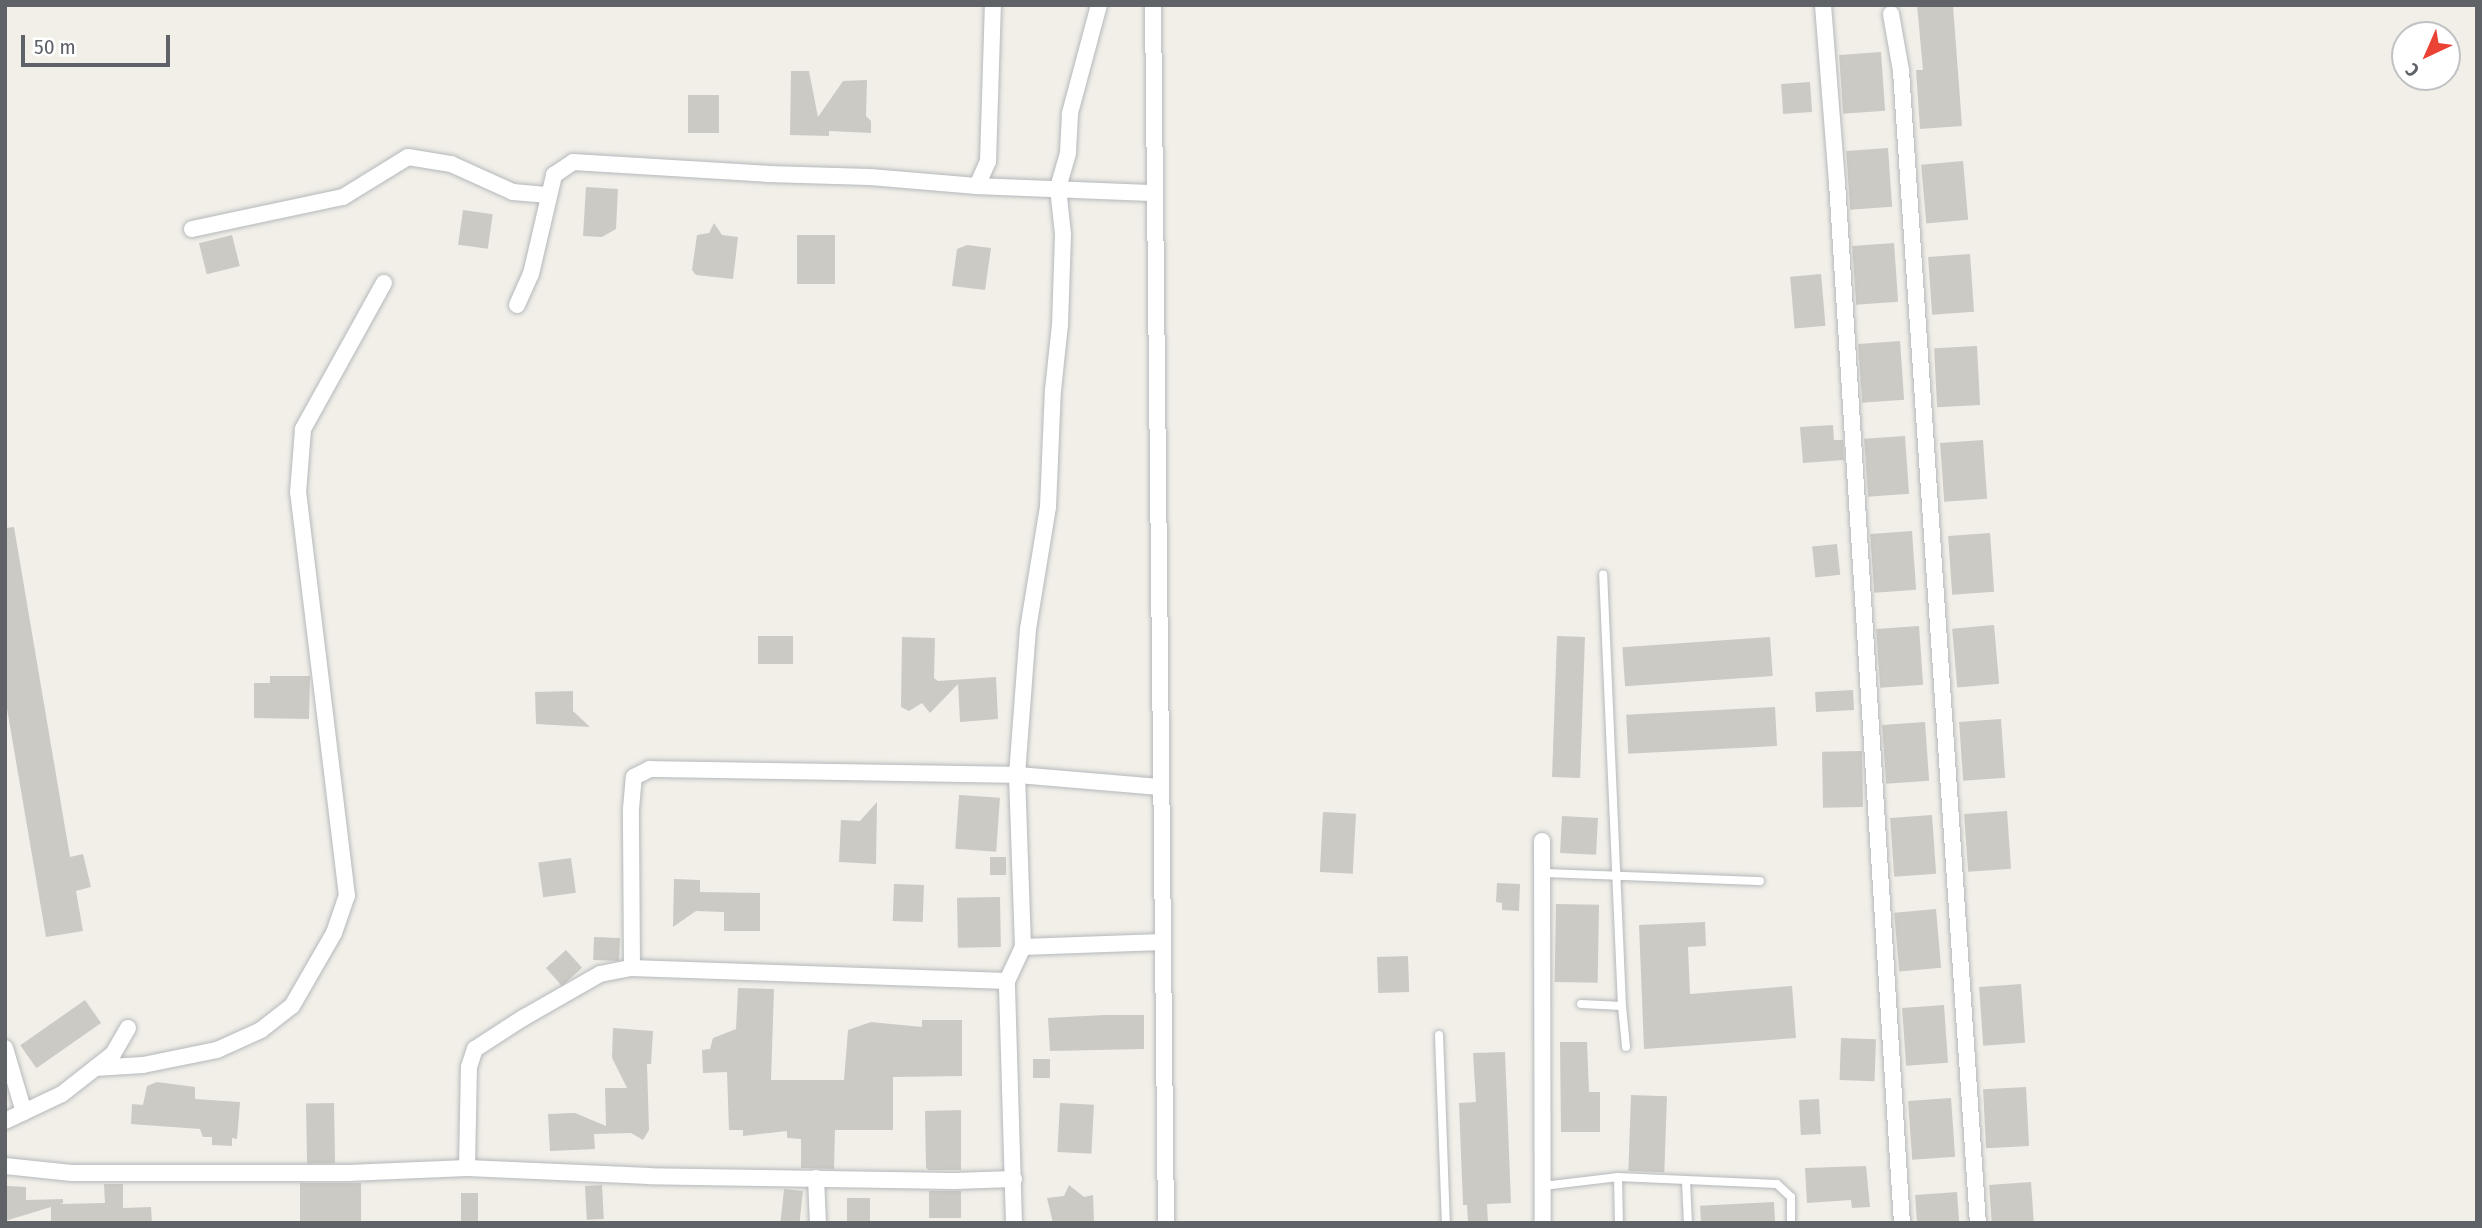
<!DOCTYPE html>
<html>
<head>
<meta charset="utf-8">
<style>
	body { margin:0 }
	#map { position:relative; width:2482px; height:1228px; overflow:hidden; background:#f1efe8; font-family:"Fira Sans Condensed",sans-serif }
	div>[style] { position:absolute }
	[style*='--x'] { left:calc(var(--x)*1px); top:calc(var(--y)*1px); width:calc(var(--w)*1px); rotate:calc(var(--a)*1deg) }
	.building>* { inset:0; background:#cccac5; transform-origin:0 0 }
	.roads { filter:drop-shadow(0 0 2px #b5b8bc) drop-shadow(0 0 2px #b5b8bc) }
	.service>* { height:8px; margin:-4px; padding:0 4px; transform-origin:4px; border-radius:4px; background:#fff }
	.minor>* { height:16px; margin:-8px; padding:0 8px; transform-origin:8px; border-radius:8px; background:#fff }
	span { translate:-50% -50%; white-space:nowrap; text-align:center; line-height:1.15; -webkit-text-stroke:5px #fff; paint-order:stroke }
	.frame { position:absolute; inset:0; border:7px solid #5f6368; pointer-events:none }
	.north { position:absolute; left:2391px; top:21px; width:70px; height:70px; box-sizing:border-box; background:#fff; border:2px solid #bfc1c3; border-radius:50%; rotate:224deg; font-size:19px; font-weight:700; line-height:28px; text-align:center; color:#5f6368 }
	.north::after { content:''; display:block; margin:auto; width:24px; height:32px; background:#ea4335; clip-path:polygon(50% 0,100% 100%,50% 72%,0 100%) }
	.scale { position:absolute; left:21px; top:35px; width:149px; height:32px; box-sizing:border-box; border:4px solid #5f6368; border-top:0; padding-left:9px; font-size:21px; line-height:24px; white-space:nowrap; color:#5f6368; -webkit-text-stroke:5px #fff; paint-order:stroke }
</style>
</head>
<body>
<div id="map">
	<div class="building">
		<i style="clip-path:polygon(1917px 5px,1953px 5px,1962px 126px,1920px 129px,1916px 70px,1923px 70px)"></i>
		<i style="left:1881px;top:52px;width:59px;height:42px;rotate:86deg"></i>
		<i style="clip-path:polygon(791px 71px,809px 71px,818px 117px,843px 81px,867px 80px,866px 116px,871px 121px,871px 133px,829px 131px,829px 136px,790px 135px)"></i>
		<i style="left:1810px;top:82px;width:30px;height:29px;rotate:86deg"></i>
		<i style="left:688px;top:95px;width:31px;height:38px"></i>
		<i style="left:1888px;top:148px;width:59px;height:42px;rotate:86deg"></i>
		<i style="left:1963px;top:161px;width:59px;height:42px;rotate:85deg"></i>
		<i style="clip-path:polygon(586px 187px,618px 189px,616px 229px,602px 237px,583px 236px)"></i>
		<i style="left:463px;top:210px;width:30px;height:35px;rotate:8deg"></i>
		<i style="clip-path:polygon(714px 223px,722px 235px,738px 237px,733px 279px,696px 275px,692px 270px,697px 235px,709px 233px)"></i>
		<i style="left:232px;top:235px;width:32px;height:34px;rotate:76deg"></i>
		<i style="left:797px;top:235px;width:38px;height:49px"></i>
		<i style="left:1894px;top:243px;width:59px;height:42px;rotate:86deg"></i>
		<i style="clip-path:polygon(967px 245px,991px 248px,985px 290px,952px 286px,957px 249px)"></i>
		<i style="left:1970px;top:254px;width:58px;height:42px;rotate:86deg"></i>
		<i style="left:1821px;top:274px;width:52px;height:31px;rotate:85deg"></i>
		<i style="left:1900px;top:341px;width:59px;height:42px;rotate:86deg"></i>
		<i style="left:1977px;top:346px;width:59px;height:43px;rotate:87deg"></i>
		<i style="clip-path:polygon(1833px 425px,1834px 440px,1843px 440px,1844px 460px,1803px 463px,1800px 427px)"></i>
		<i style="left:1905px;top:436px;width:58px;height:41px;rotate:86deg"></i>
		<i style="left:1983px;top:440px;width:59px;height:43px;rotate:86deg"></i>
		<i style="clip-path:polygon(14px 527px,70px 857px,83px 854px,91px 887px,76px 891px,83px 931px,46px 937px,5px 697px,5px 528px)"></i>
		<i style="left:1912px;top:531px;width:59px;height:42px;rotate:86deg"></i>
		<i style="left:1990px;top:533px;width:59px;height:42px;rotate:86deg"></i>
		<i style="left:1837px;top:544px;width:31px;height:25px;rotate:84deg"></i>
		<i style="left:1994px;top:625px;width:59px;height:42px;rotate:85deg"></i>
		<i style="left:1919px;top:626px;width:59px;height:43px;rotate:86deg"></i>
		<i style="left:758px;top:636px;width:35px;height:28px"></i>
		<i style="left:1557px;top:636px;width:28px;height:141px;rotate:2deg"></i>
		<i style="clip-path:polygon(902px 637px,935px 638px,934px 678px,938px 681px,996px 677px,998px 719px,960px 722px,958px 684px,930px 713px,922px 703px,909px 711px,901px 707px)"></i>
		<i style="left:1770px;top:637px;width:39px;height:148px;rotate:86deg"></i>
		<i style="clip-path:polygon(270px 676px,310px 676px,309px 719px,254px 718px,254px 683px,270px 683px)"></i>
		<i style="left:1853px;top:690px;width:20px;height:38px;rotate:87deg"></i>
		<i style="clip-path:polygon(573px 691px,573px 711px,590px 727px,536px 724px,535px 692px)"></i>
		<i style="left:1775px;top:707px;width:39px;height:149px;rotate:87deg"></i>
		<i style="left:2001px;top:719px;width:59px;height:42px;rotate:86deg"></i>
		<i style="left:1925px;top:722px;width:59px;height:43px;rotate:86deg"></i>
		<i style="left:1862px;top:751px;width:56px;height:40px;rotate:89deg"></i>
		<i style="left:959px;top:795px;width:41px;height:54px;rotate:4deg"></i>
		<i style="clip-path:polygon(877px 802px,876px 864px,839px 862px,841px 820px,860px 821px)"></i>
		<i style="left:2007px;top:811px;width:58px;height:43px;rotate:86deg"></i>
		<i style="left:1323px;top:812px;width:33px;height:60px;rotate:3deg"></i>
		<i style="left:1932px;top:815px;width:59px;height:42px;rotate:86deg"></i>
		<i style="left:1562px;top:816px;width:36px;height:37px;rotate:3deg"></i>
		<i style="left:990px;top:857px;width:16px;height:18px"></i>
		<i style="left:571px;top:858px;width:35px;height:33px;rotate:82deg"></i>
		<i style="clip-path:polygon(674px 879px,700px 880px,700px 892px,760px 893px,760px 931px,724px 931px,724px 912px,696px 911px,673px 927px)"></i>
		<i style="clip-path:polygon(1497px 883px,1520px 884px,1519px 911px,1502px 910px,1502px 903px,1496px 902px)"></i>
		<i style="left:894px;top:884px;width:30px;height:37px;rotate:2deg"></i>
		<i style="left:1000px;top:897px;width:50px;height:43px;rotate:89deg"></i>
		<i style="left:1556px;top:904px;width:43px;height:78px;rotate:1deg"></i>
		<i style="left:1936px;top:909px;width:59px;height:42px;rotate:85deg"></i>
		<i style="clip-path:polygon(1705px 922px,1706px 946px,1688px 947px,1690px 994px,1792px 986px,1796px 1038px,1644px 1049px,1639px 925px)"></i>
		<i style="left:594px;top:937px;width:26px;height:23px;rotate:2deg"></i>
		<i style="left:566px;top:950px;width:24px;height:27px;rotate:48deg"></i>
		<i style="left:1408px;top:956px;width:36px;height:31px;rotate:88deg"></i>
		<i style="left:2021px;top:984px;width:59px;height:42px;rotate:86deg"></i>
		<i style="clip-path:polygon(738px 988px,774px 989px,771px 1080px,844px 1080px,848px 1030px,871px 1022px,922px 1027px,922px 1020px,962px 1020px,962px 1076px,893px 1077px,893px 1130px,835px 1130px,834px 1169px,801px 1168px,801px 1139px,787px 1138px,787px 1131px,743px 1136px,743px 1130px,729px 1130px,727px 1072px,703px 1073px,702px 1050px,710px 1049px,713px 1038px,736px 1029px)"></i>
		<i style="left:85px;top:1000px;width:28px;height:79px;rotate:55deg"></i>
		<i style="left:1944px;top:1005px;width:58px;height:42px;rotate:86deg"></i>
		<i style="clip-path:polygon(1104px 1015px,1144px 1015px,1144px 1049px,1050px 1051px,1048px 1018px)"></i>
		<i style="clip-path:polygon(613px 1028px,653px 1031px,651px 1064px,647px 1064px,649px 1130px,643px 1140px,631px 1133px,594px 1134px,595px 1149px,550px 1151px,548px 1114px,575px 1113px,606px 1126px,605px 1088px,627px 1088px,612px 1058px)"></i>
		<i style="left:1841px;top:1038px;width:35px;height:42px;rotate:2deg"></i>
		<i style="clip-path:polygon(1560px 1042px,1587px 1042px,1589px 1092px,1600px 1092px,1600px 1132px,1561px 1132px)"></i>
		<i style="clip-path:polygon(1505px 1052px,1511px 1203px,1487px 1204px,1488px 1223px,1468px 1223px,1467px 1205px,1463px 1205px,1459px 1103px,1476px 1102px,1473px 1053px)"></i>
		<i style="left:1033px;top:1059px;width:17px;height:19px"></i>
		<i style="clip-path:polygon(157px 1082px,195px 1087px,195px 1099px,240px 1102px,237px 1139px,232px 1138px,232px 1146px,212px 1145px,212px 1137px,203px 1137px,200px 1129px,131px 1124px,132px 1104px,143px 1105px,147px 1086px)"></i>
		<i style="left:2026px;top:1087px;width:59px;height:43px;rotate:87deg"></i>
		<i style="left:1631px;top:1095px;width:36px;height:76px;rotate:2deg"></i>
		<i style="left:1951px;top:1098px;width:59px;height:43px;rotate:86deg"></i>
		<i style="left:1819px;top:1099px;width:35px;height:20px;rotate:87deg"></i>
		<i style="left:334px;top:1103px;width:60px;height:28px;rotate:89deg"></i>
		<i style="left:1060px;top:1103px;width:34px;height:49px;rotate:3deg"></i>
		<i style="clip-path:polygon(961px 1110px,961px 1170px,929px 1170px,926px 1168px,925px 1111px)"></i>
		<i style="clip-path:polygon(1866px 1166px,1870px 1207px,1852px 1208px,1851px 1200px,1807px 1203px,1805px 1168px)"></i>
		<i style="left:2031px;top:1182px;width:41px;height:42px;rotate:86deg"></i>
		<i style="left:361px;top:1183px;width:40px;height:61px;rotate:90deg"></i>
		<i style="clip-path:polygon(104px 1184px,123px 1184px,123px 1208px,151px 1207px,152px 1223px,51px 1221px,51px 1207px,5px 1221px,7px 1186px,26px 1187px,26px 1200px,63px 1199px,63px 1203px,60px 1204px,105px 1203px)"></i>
		<i style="left:602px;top:1185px;width:34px;height:17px;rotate:87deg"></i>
		<i style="clip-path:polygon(1069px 1185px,1084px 1197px,1093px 1195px,1094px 1223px,1053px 1223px,1047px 1198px,1064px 1196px)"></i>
		<i style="left:784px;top:1189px;width:19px;height:34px;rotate:6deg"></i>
		<i style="left:929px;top:1191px;width:32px;height:27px"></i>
		<i style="left:1957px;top:1192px;width:31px;height:42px;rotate:86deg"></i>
		<i style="left:461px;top:1193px;width:17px;height:30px"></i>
		<i style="left:847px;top:1198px;width:23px;height:25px"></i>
		<i style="left:1774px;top:1202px;width:21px;height:74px;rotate:87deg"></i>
	</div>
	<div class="roads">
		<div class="service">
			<i style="--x:1542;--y:873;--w:218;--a:2.1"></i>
			<i style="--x:1581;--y:1004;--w:41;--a:2.8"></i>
			<i style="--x:1622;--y:1006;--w:432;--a:-92.5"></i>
			<i style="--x:1622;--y:1006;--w:41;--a:84.4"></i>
			<i style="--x:1439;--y:1035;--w:188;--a:87.9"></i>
			<i style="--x:1618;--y:1177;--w:46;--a:88.8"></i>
			<i style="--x:1686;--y:1181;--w:42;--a:87.3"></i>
			<i style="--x:1543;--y:1186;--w:76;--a:-6.8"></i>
			<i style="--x:1618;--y:1177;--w:159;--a:2.5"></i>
			<i style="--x:1777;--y:1184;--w:19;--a:43"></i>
			<i style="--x:1791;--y:1197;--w:26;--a:90"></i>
		</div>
		<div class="minor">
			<i style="--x:1153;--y:5;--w:1218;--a:89.39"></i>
			<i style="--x:1823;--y:5;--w:178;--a:85.5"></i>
			<i style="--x:1837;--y:182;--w:1043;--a:86.43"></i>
			<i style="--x:1891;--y:14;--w:58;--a:80"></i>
			<i style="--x:1901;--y:71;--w:1155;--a:86.18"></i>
			<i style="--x:977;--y:186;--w:178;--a:2.3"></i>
			<i style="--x:192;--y:229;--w:154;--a:-12"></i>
			<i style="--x:343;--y:197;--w:76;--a:-31.6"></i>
			<i style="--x:408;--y:157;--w:44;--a:9.2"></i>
			<i style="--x:451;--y:164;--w:68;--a:24.3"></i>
			<i style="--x:513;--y:192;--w:36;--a:5"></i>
			<i style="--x:517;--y:305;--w:34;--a:-66"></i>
			<i style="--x:531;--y:274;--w:102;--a:-76.9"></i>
			<i style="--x:554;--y:175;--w:23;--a:-34"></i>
			<i style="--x:573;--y:162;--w:194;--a:3.5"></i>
			<i style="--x:767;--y:174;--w:103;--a:1.7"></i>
			<i style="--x:870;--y:177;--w:107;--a:4.8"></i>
			<i style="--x:977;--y:186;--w:27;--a:-66"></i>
			<i style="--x:988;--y:161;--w:156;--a:-88.2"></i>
			<i style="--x:1542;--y:841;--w:382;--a:89.9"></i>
			<i style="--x:1023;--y:947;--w:172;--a:-92"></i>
			<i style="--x:1017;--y:775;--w:144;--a:4.8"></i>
			<i style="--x:632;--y:968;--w:375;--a:2"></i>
			<i style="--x:5;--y:1048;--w:67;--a:73.5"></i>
			<i style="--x:95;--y:1068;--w:48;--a:-3.6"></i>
			<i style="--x:143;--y:1065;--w:76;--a:-11.5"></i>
			<i style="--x:217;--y:1050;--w:48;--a:-24.4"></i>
			<i style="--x:261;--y:1030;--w:39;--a:-38"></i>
			<i style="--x:292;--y:1006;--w:84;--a:-60.1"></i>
			<i style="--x:334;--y:933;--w:39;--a:-71"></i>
			<i style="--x:347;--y:896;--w:406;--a:-96.9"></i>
			<i style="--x:298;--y:493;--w:64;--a:-85.5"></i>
			<i style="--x:303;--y:429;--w:167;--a:-61"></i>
			<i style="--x:5;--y:1121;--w:63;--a:-25.3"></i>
			<i style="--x:62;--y:1094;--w:65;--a:-38.1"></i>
			<i style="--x:113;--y:1054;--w:30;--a:-60"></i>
			<i style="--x:5;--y:1166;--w:67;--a:6"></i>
			<i style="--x:72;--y:1173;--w:276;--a:0"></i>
			<i style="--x:348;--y:1173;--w:119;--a:-2.4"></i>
			<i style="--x:816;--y:1178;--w:45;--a:87.5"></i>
			<i style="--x:1014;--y:1179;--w:60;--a:178.1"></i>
			<i style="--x:954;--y:1181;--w:305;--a:-179.1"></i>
			<i style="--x:649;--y:1176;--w:182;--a:-177.5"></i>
			<i style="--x:467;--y:1168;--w:101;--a:-88.9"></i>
			<i style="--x:469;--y:1067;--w:19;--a:-72"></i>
			<i style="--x:475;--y:1049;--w:57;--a:-32.9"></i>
			<i style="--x:523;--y:1018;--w:89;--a:-29.7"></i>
			<i style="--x:600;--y:974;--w:33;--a:-11"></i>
			<i style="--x:632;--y:968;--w:159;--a:-90.4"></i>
			<i style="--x:631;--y:809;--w:32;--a:-85"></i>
			<i style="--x:634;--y:777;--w:18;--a:-27"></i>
			<i style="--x:650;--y:769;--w:367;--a:0.9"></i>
			<i style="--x:1017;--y:775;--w:146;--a:-85.7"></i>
			<i style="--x:1028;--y:629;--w:124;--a:-80.7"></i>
			<i style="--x:1048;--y:507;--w:117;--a:-87.6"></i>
			<i style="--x:1053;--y:390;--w:65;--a:-83.9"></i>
			<i style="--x:1060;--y:325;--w:91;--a:-88.1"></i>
			<i style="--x:1063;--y:234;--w:46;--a:-96.2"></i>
			<i style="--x:1058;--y:188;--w:37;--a:-74"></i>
			<i style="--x:1068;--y:152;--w:39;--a:-87"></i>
			<i style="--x:1070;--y:113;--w:112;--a:-75"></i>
			<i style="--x:1014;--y:1223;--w:242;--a:-91.7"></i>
			<i style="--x:1007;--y:981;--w:38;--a:-65"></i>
			<i style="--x:1023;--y:947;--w:138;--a:-2.1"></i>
		</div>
	</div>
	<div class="frame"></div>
	<div class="north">С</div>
	<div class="scale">50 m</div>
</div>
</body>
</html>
